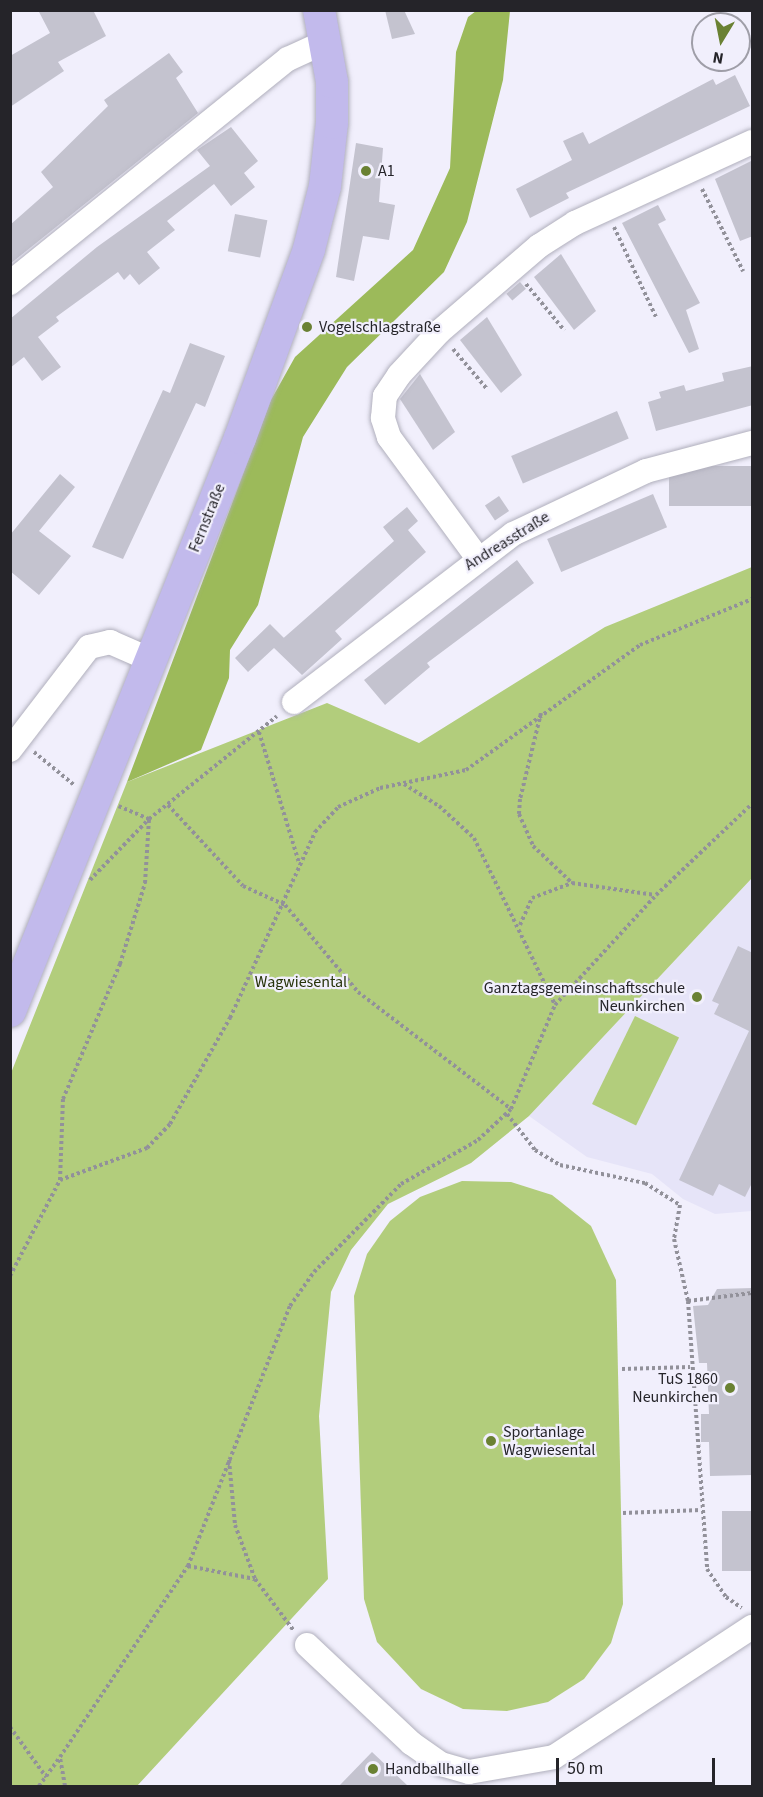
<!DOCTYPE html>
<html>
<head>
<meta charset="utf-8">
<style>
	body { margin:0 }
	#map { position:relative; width:763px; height:1797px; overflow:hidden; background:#f1effc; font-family:"Source Sans 3",sans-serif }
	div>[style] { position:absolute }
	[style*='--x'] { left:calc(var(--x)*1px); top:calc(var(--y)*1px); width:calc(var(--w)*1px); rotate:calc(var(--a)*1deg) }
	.built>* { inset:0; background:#e6e4f8 }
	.green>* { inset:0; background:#b2cd7c; transform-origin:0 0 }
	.forest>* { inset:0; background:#9cba5a }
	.building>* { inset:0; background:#c4c3cf; transform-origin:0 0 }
	.path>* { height:4px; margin-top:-2px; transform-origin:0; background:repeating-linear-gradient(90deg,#92919a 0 3px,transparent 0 6px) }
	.roads { filter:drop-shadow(0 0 2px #b0afbc) drop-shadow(0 0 2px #b0afbc) }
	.minor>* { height:24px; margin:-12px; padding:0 12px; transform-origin:12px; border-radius:12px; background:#fff }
	.major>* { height:32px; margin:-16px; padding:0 16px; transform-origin:16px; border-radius:16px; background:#c2baec }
	.dots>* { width:16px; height:16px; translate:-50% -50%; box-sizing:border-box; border:3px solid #f1effc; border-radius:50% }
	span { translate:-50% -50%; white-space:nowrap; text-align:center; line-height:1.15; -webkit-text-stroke:4.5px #f1effc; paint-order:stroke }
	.poi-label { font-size:16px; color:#252429 }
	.left { translate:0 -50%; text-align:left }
	.right { translate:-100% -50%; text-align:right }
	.street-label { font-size:16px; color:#252429 }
	.park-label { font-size:16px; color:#27330a }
	.frame { position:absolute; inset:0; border:12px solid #252429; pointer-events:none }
	.north { position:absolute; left:691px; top:12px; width:60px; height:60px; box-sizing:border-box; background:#f1effc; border:2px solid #9f9ea8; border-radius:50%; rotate:190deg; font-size:16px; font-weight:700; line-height:24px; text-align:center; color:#252429 }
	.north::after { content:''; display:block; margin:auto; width:21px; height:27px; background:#6a8133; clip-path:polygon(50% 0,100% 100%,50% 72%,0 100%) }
	.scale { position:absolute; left:556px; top:1758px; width:159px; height:27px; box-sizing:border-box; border:3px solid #252429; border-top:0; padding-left:8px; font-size:18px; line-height:21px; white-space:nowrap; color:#252429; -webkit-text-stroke:4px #f1effc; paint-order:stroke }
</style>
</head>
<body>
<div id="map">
	<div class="built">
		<i style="clip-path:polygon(752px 878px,752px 1211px,715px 1214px,683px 1199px,652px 1174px,587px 1157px,529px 1116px)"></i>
	</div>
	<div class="green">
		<i style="clip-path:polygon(752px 567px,752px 878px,529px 1116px,471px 1163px,388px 1204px,351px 1250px,331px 1292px,319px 1416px,328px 1579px,137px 1786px,11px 1786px,11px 1073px,127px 782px,327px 703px,419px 743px,605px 627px)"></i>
		<i style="left:635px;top:1016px;width:49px;height:98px;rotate:26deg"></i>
		<i style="clip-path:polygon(462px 1181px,511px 1182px,552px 1195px,591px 1226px,616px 1280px,623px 1604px,611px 1643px,584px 1679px,548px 1702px,507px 1711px,463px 1709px,421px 1689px,377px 1642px,364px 1599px,354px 1296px,367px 1254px,390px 1221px,420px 1197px)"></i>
	</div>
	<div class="forest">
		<i style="clip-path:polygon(476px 11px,510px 11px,503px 80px,467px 222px,444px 272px,347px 367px,303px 437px,258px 605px,230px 650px,229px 678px,201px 750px,127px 782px,271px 400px,295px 357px,413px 250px,450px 168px,456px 52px,468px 17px)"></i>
	</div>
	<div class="building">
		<i style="clip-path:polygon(38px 10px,93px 10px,106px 36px,58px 62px,64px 71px,10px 107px,10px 56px,50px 33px)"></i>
		<i style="clip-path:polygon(385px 10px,404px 10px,415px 34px,392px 39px)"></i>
		<i style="clip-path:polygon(169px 53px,183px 72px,176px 78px,198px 113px,10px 264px,10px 225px,53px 187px,41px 172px,108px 106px,104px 100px)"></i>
		<i style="clip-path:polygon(735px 75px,750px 106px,566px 193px,569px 198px,530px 218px,516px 189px,572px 160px,563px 141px,583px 132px,589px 144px,713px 79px,716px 85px)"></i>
		<i style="clip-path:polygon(231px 127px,258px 161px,244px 173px,255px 187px,231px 206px,214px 184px,167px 221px,175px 230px,147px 252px,160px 268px,139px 285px,130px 274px,124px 280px,118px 272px,56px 317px,59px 321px,38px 337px,61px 367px,42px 381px,24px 357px,10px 368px,10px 319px,97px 247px,210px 166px,197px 150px)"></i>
		<i style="clip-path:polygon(356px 143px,383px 148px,379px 202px,395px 205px,389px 240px,363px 236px,354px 281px,336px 277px)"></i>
		<i style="clip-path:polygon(753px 160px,753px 236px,740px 241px,715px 179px)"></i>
		<i style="clip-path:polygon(658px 205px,666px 220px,658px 224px,700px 303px,686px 310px,699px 349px,689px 353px,622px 223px)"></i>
		<i style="left:235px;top:214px;width:33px;height:38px;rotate:11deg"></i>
		<i style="clip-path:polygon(561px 254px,596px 311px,574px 330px,534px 277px)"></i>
		<i style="left:520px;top:282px;width:9px;height:18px;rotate:49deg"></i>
		<i style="clip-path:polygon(487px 317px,522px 375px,501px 393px,460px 340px)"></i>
		<i style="clip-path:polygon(190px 343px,225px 356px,205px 407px,196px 403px,123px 559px,92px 547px,163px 390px,170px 393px)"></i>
		<i style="clip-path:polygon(753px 366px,753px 405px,656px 431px,648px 402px,661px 398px,659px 392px,684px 385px,686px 391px,724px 381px,722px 373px)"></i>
		<i style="clip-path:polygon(420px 374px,455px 432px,433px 450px,400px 399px)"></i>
		<i style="left:617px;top:411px;width:30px;height:115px;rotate:67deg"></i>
		<i style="left:753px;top:466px;width:40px;height:84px;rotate:90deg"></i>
		<i style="clip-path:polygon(60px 474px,75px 487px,39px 531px,71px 556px,39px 595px,10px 571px,10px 535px)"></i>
		<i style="left:653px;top:494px;width:36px;height:115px;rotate:67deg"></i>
		<i style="left:499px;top:496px;width:18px;height:17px;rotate:56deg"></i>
		<i style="clip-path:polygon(407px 507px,418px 521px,408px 530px,426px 552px,335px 631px,342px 639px,302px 675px,274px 648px,248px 672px,235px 658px,270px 624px,284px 638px,279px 642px,394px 541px,383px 527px)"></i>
		<i style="clip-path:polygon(517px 560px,534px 583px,427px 663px,430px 667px,385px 705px,364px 680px)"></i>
		<i style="clip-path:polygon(738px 946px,753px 953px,753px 1181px,745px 1197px,719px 1184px,713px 1196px,679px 1180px,749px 1031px,714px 1014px,719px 1004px,712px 1001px)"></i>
		<i style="clip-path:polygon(753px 1288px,753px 1475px,710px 1476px,709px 1442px,701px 1442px,701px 1414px,709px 1414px,707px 1363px,699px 1363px,693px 1306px,708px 1305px,717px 1289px)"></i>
		<i style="left:753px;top:1511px;width:60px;height:31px;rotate:90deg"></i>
		<i style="clip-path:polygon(372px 1752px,408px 1786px,339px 1786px)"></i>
	</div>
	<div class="path">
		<i style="--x:702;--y:189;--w:92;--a:63.4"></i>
		<i style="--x:614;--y:227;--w:99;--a:65"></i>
		<i style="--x:526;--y:284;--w:60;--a:50.4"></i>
		<i style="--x:453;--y:349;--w:52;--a:49.6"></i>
		<i style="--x:541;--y:713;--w:89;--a:103.7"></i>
		<i style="--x:520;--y:799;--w:15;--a:94"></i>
		<i style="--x:519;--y:814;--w:35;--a:66"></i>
		<i style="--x:533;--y:846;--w:54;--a:43.5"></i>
		<i style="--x:572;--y:883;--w:84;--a:8.2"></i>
		<i style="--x:259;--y:732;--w:137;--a:73"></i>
		<i style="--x:34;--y:752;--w:52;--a:39.5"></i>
		<i style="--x:404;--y:784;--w:41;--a:32.2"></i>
		<i style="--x:439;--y:806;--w:47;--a:42.4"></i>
		<i style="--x:474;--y:838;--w:186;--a:64.1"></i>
		<i style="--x:168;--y:805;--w:110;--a:47.2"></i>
		<i style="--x:243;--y:886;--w:46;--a:24.3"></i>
		<i style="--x:285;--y:905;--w:114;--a:50"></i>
		<i style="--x:358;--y:992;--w:193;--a:37.4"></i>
		<i style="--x:90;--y:880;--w:85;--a:-46"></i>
		<i style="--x:149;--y:819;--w:164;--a:-38.8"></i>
		<i style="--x:520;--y:925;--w:30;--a:-66"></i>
		<i style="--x:532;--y:898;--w:43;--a:-20.6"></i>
		<i style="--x:507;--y:1114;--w:46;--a:52.1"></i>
		<i style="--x:535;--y:1150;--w:29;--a:31"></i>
		<i style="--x:560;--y:1165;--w:87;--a:12"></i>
		<i style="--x:645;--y:1183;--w:41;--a:32.2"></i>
		<i style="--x:680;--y:1205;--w:35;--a:100"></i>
		<i style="--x:674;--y:1239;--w:64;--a:77.3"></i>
		<i style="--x:688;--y:1301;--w:269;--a:85.9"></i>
		<i style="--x:707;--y:1569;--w:34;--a:56"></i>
		<i style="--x:726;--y:1597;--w:19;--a:35"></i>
		<i style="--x:60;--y:1180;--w:81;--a:-87.9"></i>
		<i style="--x:63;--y:1099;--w:147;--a:-67.1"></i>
		<i style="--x:120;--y:964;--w:85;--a:-72.8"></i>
		<i style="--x:145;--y:883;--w:64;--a:-86.4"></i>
		<i style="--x:149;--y:819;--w:33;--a:-157"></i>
		<i style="--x:10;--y:1276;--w:108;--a:-62.5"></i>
		<i style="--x:60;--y:1180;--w:93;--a:-20.2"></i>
		<i style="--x:147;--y:1148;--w:33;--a:-46"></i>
		<i style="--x:170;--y:1124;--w:122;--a:-60.5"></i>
		<i style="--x:230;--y:1018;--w:205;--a:-65.4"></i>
		<i style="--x:315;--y:832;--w:34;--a:-47"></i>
		<i style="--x:338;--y:807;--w:46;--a:-24.3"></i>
		<i style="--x:380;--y:788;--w:88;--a:-11.8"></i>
		<i style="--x:466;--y:770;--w:214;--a:-35.7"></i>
		<i style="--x:640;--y:645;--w:121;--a:-22.3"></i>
		<i style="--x:688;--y:1301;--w:64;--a:-7.1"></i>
		<i style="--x:622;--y:1369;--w:68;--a:-1.7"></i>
		<i style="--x:229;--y:1460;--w:65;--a:84.7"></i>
		<i style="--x:235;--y:1525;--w:58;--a:69.7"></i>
		<i style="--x:255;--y:1579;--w:65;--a:53.1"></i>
		<i style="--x:623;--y:1513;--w:78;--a:-2.2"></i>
		<i style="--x:188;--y:1566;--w:68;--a:11"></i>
		<i style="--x:10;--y:1727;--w:62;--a:54.2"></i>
		<i style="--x:39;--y:1786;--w:34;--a:-54"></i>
		<i style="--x:65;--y:1786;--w:29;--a:-100"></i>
		<i style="--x:60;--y:1757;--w:230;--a:-56.2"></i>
		<i style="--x:188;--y:1566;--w:279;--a:-68.6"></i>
		<i style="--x:290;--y:1306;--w:42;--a:-54.8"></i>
		<i style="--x:314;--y:1272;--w:124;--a:-45.3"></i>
		<i style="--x:401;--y:1184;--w:89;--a:-29.7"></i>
		<i style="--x:478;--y:1140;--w:45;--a:-43.2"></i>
		<i style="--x:511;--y:1109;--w:113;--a:-67.1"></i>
		<i style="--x:555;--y:1005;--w:149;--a:-47.4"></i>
		<i style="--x:656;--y:895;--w:132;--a:-43.5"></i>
	</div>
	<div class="roads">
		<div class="minor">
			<i style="--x:10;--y:283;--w:357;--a:-38.9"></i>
			<i style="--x:288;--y:59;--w:41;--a:-24.7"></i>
			<i style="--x:477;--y:557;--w:149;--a:-126.3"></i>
			<i style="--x:389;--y:437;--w:20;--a:-108"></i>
			<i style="--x:383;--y:418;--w:22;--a:-85"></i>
			<i style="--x:385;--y:396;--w:25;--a:-56"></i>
			<i style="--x:399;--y:375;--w:59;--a:-47.1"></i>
			<i style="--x:439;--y:332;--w:132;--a:-40.7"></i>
			<i style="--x:539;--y:246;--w:43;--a:-32.6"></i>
			<i style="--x:575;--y:223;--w:195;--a:-24.6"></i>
			<i style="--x:294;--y:702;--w:276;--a:-37.5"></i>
			<i style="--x:513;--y:534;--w:147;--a:-25.3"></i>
			<i style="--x:646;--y:471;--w:110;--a:-14.8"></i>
			<i style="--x:10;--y:750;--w:130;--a:-52.5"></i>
			<i style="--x:89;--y:647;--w:22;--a:-13"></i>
			<i style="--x:110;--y:642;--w:43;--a:23.6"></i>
			<i style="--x:307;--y:1645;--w:143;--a:43.3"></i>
			<i style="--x:411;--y:1743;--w:37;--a:35"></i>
			<i style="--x:441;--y:1764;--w:29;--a:16"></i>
			<i style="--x:469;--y:1772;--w:86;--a:-10"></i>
			<i style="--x:554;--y:1757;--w:237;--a:-33.3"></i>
		</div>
		<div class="major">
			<i style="--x:10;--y:1011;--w:617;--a:-68.13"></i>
			<i style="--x:240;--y:438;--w:201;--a:-69.9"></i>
			<i style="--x:309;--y:249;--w:65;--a:-75.7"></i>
			<i style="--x:325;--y:186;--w:63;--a:-83.7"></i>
			<i style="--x:332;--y:123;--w:41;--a:-90"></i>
			<i style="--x:332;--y:82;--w:73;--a:-100.2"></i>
		</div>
	</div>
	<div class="dots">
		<i style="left:366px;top:171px;background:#6a8133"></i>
		<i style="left:307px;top:327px;background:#6a8133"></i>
		<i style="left:697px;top:997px;background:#6a8133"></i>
		<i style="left:730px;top:1388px;background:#6a8133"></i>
		<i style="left:491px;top:1441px;background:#6a8133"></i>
		<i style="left:373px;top:1769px;background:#6a8133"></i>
	</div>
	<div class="poi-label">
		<span class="left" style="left:378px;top:171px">A1</span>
		<span class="left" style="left:319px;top:327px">Vogelschlagstraße</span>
		<span class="right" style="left:685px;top:997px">Ganztagsgemeinschaftsschule<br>Neunkirchen</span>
		<span class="right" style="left:718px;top:1388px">TuS 1860<br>Neunkirchen</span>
		<span class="left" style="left:503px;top:1441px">Sportanlage<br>Wagwiesental</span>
		<span class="left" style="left:385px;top:1769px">Handballhalle</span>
	</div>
	<div class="street-label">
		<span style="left:207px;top:518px;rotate:-68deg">Fernstraße</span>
		<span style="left:507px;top:541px;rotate:-32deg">Andreasstraße</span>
	</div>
	<div class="park-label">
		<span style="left:301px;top:982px">Wagwiesental</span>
	</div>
	<div class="frame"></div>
	<div class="north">N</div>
	<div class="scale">50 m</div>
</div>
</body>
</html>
